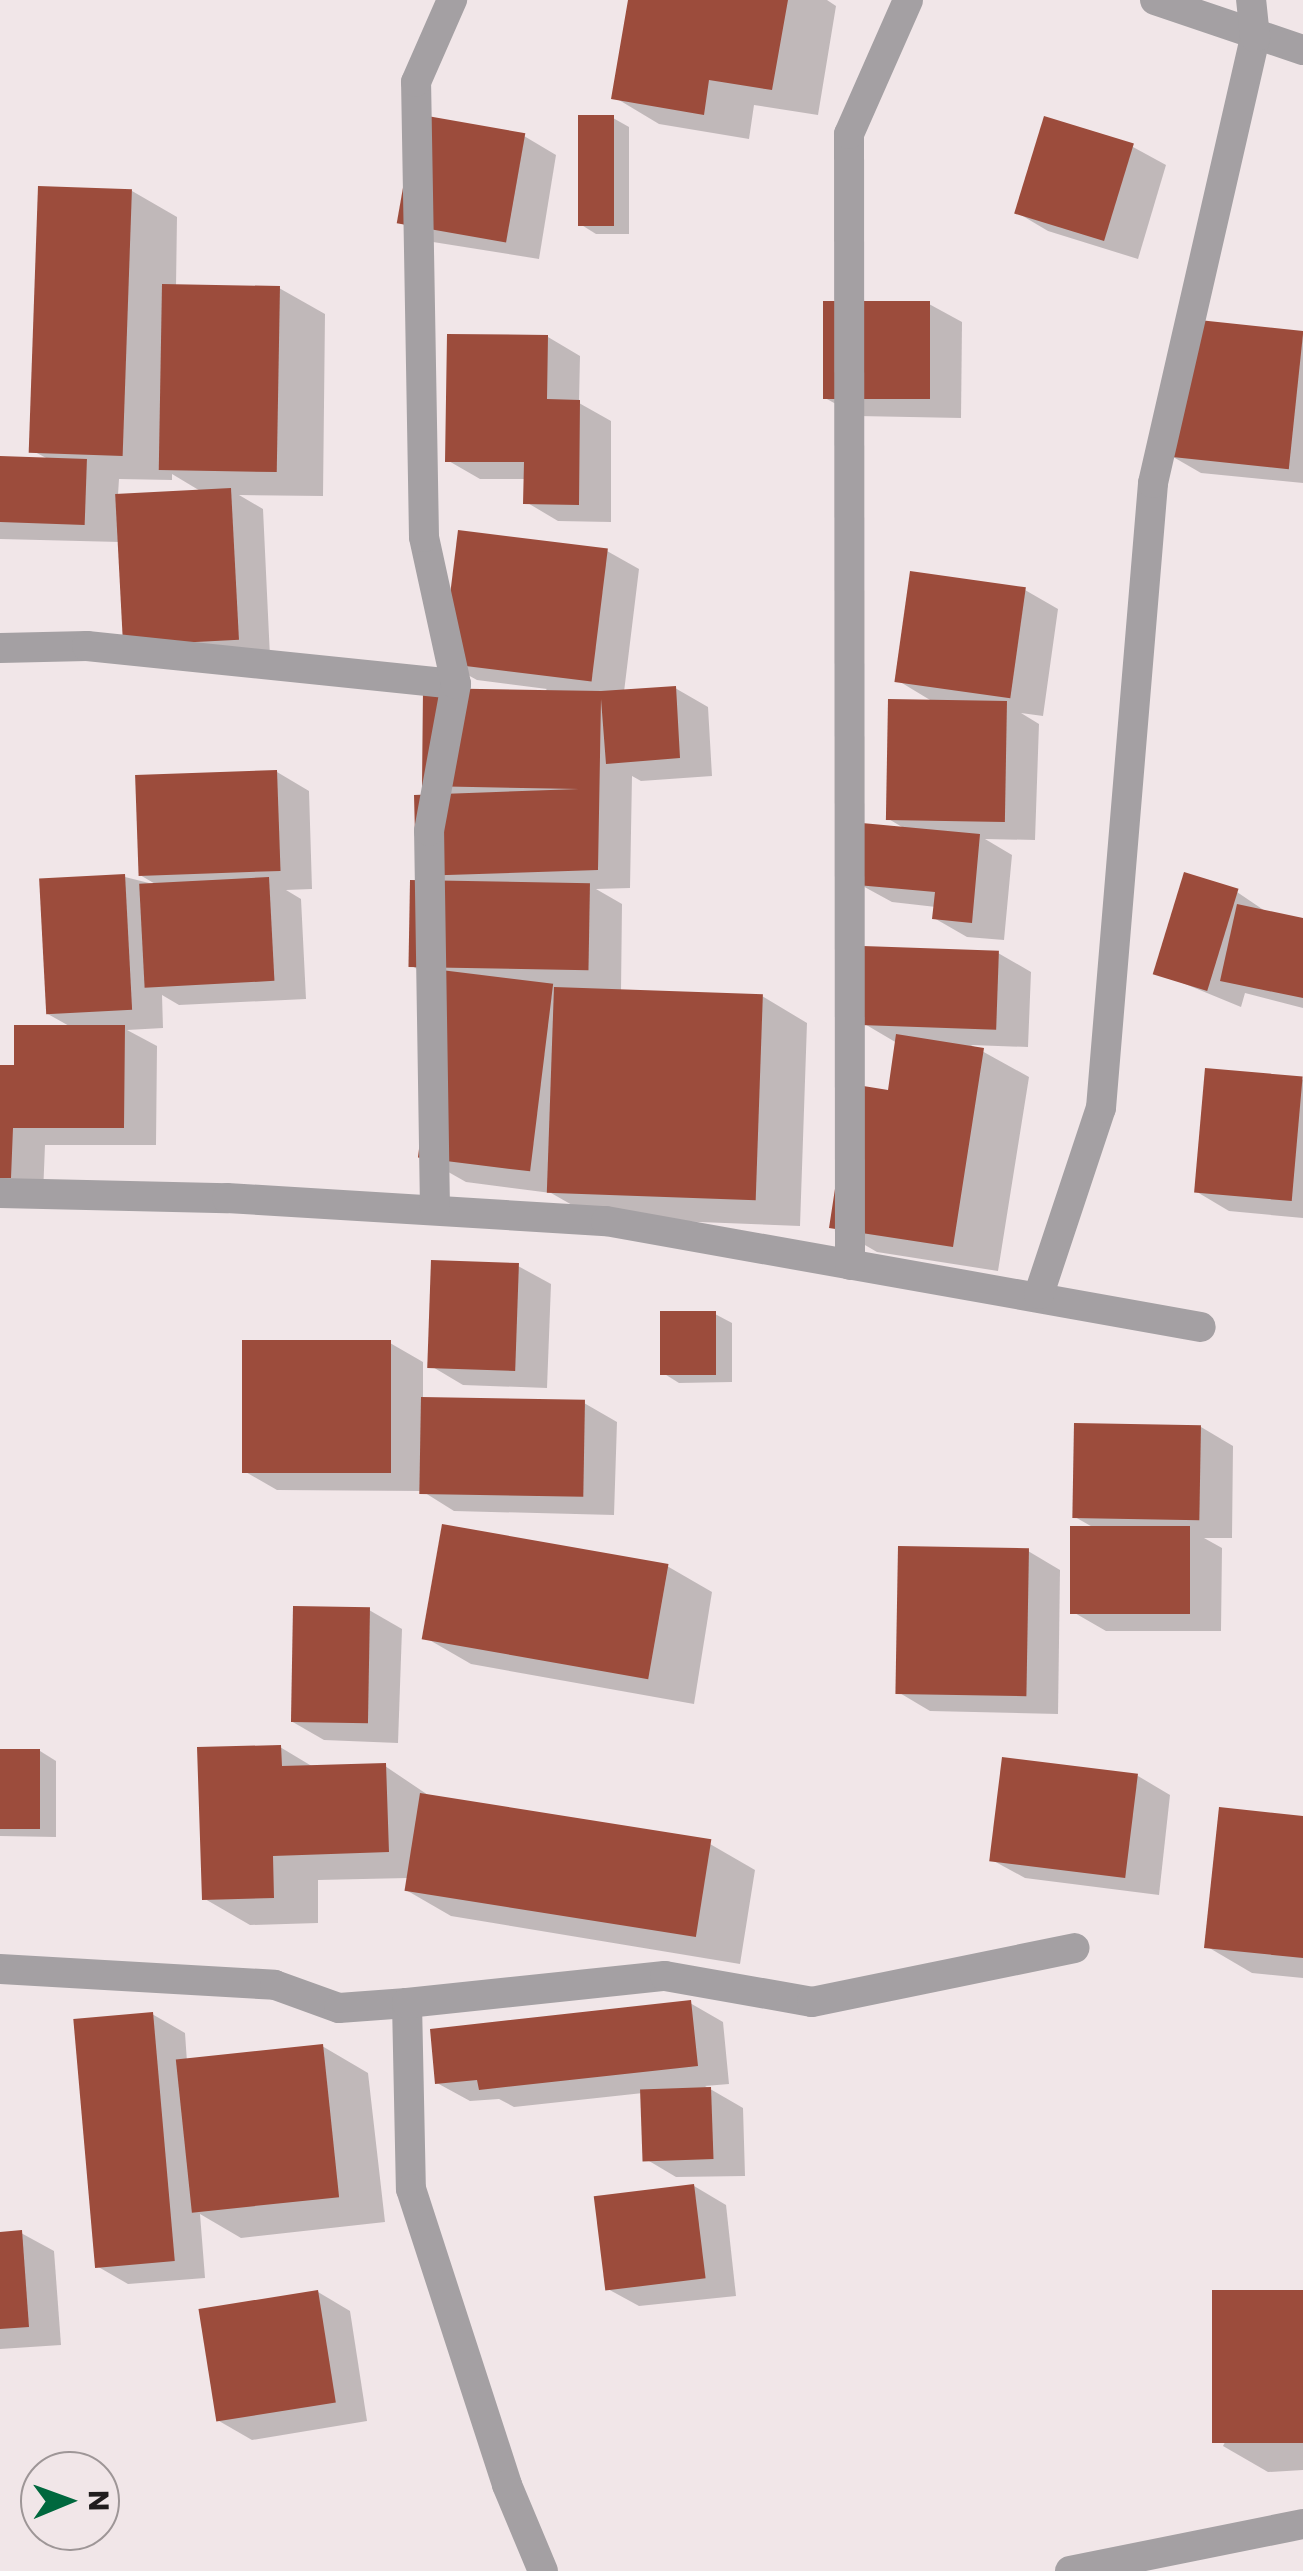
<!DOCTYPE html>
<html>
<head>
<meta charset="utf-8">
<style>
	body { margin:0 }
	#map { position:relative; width:1303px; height:2571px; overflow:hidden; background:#f1e6e8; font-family:Poppins,sans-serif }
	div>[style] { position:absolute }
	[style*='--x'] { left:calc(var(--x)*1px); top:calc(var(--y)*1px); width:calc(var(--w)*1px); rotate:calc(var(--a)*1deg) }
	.shadow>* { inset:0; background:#0003 }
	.building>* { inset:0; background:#9c4c3c; transform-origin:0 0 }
	.street>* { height:30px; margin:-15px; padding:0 15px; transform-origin:15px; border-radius:15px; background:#a4a0a3 }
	span { translate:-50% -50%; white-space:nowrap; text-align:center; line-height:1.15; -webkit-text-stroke:10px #f1e6e8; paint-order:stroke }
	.north { position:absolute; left:20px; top:2451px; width:100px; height:100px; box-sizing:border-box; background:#f1e6e8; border:2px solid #9e9697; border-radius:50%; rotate:89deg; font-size:28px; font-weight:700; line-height:40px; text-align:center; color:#211d1e }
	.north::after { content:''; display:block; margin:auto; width:35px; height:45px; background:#00683e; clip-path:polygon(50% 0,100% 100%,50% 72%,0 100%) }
</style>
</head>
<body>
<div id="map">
	<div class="shadow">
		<i style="clip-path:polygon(630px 0,827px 0,836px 6px,818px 115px,754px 105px,749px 139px,659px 124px,614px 97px)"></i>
		<i style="clip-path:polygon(613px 118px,629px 127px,629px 234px,596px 234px,580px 224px)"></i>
		<i style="clip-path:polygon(1045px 119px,1133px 147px,1166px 165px,1138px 259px,1048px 231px,1016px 212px)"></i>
		<i style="clip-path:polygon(524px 136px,556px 155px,539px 259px,433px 242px,401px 223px)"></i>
		<i style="clip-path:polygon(evenodd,132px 191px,177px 217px,176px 287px,279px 288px,325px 314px,323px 496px,239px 495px,263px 509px,270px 657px,158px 663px,120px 542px,0 539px,0 459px,50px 460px,35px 452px,132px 191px,172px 474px,202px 492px,118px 495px,119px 479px,172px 480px,172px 474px)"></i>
		<i style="clip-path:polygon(929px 304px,962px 322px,961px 418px,858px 416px,825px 398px)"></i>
		<i style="clip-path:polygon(1303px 333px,1303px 483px,1201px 473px,1168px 454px)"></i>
		<i style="clip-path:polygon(548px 337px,580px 356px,579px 403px,611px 421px,611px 522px,558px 521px,526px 502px,526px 479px,480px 479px,447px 460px)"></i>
		<i style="clip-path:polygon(607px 551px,639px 569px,624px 692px,675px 688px,708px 707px,712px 776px,641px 781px,632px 776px,630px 888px,596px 889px,622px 904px,621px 992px,762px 996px,807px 1023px,800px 1226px,595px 1218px,551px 1193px,466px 1182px,420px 1156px,442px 983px,410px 965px,434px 883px,446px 797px,425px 785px,547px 689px,477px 680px,444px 662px)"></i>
		<i style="clip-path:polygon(1025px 590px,1058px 609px,1043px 716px,1021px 713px,1039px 724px,1035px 840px,985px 839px,1012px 855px,1004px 940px,967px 937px,934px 918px,936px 907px,892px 902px,859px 884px,907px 830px,887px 818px,935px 703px,897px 680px)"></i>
		<i style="clip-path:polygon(277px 772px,309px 791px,312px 889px,286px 890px,301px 899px,306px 999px,179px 1005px,162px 995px,163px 1028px,127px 1030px,157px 1046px,156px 1145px,45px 1145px,43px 1195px,0 1194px,0 1067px,17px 1068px,71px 1027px,46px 1013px,125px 877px,157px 885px,140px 875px)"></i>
		<i style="clip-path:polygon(1237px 892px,1268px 913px,1303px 920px,1303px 1008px,1245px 993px,1241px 1007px,1156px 972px)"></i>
		<i style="clip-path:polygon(998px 953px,1031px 972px,1028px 1047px,971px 1045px,1029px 1077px,998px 1271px,877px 1252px,832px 1226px,890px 1093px,897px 1043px,863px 1023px)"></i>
		<i style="clip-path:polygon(1303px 1079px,1303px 1218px,1229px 1211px,1197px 1192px)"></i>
		<i style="clip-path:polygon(518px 1266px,551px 1284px,547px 1388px,463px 1385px,431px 1366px)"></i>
		<i style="clip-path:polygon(715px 1314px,732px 1323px,732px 1382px,679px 1383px,663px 1373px)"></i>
		<i style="clip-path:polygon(390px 1343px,423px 1362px,423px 1399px,584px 1403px,617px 1422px,614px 1515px,454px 1511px,422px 1491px,277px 1490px,244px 1471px)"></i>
		<i style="clip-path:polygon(1201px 1427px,1233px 1446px,1232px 1538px,1204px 1538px,1222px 1548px,1221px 1631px,1106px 1631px,1073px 1612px,1096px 1529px,1075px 1517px)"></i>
		<i style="clip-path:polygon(1028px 1551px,1060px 1570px,1058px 1714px,930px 1711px,898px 1692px)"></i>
		<i style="clip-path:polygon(667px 1566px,712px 1592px,694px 1704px,471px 1664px,426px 1638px)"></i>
		<i style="clip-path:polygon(369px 1610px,402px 1629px,398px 1743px,324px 1740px,291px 1721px)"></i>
		<i style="clip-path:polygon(280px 1747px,315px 1768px,385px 1766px,431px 1797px,710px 1844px,755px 1870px,740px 1964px,451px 1916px,406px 1890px,408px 1878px,318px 1880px,318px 1923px,250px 1925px,205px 1899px)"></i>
		<i style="clip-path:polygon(0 1751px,40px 1751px,56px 1761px,56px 1837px,0 1836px)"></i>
		<i style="clip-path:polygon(1138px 1776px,1170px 1795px,1159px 1895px,1025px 1878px,992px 1860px)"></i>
		<i style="clip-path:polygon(1303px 1819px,1303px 1978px,1252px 1973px,1206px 1946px)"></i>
		<i style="clip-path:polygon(690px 2003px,723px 2022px,729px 2084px,705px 2086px,743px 2108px,745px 2176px,676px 2177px,644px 2158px,643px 2093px,514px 2107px,499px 2099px,470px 2101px,437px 2083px)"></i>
		<i style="clip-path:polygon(152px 2014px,185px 2033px,187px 2062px,322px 2046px,368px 2073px,385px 2222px,241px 2238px,200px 2214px,205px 2278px,128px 2284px,95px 2265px)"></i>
		<i style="clip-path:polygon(694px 2186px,726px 2205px,736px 2296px,639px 2306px,606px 2288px)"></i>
		<i style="clip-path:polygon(21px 2233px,54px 2251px,61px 2345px,0 2349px,0 2234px)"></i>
		<i style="clip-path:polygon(318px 2292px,350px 2311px,367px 2421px,252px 2440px,219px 2421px)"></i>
		<i style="clip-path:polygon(1303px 2292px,1303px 2470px,1268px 2472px,1223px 2446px)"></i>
	</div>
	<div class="building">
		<i style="clip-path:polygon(628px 0,788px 0,772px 90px,709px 80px,704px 115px,611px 99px)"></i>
		<i style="left:416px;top:114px;width:111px;height:111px;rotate:10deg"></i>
		<i style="left:578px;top:115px;width:36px;height:111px"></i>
		<i style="left:1044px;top:116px;width:94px;height:102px;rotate:17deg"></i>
		<i style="left:38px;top:186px;width:94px;height:267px;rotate:2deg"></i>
		<i style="left:162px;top:284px;width:118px;height:186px;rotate:1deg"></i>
		<i style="left:823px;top:301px;width:107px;height:98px"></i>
		<i style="left:1180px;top:318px;width:124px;height:139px;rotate:6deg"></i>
		<i style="clip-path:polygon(447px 334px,548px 335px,547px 399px,580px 400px,579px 505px,523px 504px,524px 462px,445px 462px)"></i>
		<i style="left:0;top:456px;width:87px;height:66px;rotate:2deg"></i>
		<i style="left:231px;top:488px;width:152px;height:116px;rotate:87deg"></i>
		<i style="left:458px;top:530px;width:151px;height:134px;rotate:7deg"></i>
		<i style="left:910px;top:571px;width:117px;height:112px;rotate:8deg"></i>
		<i style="clip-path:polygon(676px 686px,680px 758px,606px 764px,601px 699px,598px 870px,416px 876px,414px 795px,579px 789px,422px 786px,423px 688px,601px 691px)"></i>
		<i style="left:888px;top:699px;width:119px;height:121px;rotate:1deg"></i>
		<i style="left:277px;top:770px;width:101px;height:142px;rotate:88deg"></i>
		<i style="clip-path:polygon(862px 823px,980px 834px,972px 923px,932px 919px,935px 892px,857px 885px)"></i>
		<i style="left:1184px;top:872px;width:57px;height:107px;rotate:17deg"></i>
		<i style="left:125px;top:874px;width:136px;height:86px;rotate:87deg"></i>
		<i style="left:269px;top:877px;width:104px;height:130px;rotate:87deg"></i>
		<i style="left:410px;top:880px;width:180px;height:87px;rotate:1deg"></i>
		<i style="clip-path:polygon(1237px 904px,1303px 918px,1303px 998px,1220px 981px)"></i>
		<i style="left:863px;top:946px;width:136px;height:79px;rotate:2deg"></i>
		<i style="left:441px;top:970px;width:113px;height:189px;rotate:7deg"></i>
		<i style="left:554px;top:987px;width:209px;height:206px;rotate:2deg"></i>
		<i style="clip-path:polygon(14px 1025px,125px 1025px,124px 1128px,13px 1128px,11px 1178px,0 1178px,0 1065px,14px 1065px)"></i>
		<i style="clip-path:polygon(896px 1034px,984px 1048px,953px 1247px,829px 1228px,851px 1084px,888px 1090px)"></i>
		<i style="left:1205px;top:1068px;width:98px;height:125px;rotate:5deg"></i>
		<i style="left:431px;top:1260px;width:88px;height:108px;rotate:2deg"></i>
		<i style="left:660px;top:1311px;width:56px;height:64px"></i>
		<i style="left:242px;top:1340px;width:149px;height:133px"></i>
		<i style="left:421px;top:1397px;width:164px;height:97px;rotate:1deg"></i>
		<i style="left:1074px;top:1423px;width:127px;height:95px;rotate:1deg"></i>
		<i style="left:442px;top:1524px;width:230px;height:117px;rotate:10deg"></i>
		<i style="left:1070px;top:1526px;width:120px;height:88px"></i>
		<i style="left:898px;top:1546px;width:131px;height:148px;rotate:1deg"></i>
		<i style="left:293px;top:1606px;width:77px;height:116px;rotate:1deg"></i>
		<i style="clip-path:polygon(281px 1745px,282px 1766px,386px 1763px,389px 1852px,273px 1856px,274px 1898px,202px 1900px,197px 1747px)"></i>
		<i style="left:0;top:1749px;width:40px;height:80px"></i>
		<i style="left:1002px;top:1757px;width:137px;height:105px;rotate:7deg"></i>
		<i style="left:420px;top:1793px;width:295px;height:99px;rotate:9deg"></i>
		<i style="clip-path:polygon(1219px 1807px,1303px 1816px,1303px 1958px,1204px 1948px)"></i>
		<i style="clip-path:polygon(691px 2000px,698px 2066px,479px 2090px,477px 2080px,435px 2084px,430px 2029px)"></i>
		<i style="left:153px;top:2012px;width:250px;height:80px;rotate:85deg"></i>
		<i style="left:323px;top:2044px;width:154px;height:148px;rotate:84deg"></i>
		<i style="left:711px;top:2087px;width:72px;height:71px;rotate:88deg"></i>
		<i style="left:694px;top:2184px;width:95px;height:101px;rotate:83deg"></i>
		<i style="clip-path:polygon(22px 2230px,29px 2327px,0 2329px,0 2232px)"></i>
		<i style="left:318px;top:2290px;width:114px;height:121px;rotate:81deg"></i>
		<i style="left:1303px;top:2290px;width:153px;height:91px;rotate:90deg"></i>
	</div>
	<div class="street">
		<i style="--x:1155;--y:0;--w:156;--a:18.7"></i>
		<i style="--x:0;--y:648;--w:87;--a:-1.3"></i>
		<i style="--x:87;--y:646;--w:371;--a:5.9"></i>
		<i style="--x:0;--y:1193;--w:227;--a:1.3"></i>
		<i style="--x:227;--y:1198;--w:380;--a:3.5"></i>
		<i style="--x:606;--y:1221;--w:604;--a:10.1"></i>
		<i style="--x:435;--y:1209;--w:378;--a:-90.9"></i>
		<i style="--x:429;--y:831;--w:149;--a:-79.6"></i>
		<i style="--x:456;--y:684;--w:150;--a:-102.3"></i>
		<i style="--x:424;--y:537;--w:455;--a:-91"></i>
		<i style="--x:416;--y:82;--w:90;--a:-66.3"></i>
		<i style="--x:850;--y:1265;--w:1131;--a:-90.05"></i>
		<i style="--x:849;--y:134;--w:146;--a:-66.2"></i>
		<i style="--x:1039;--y:1294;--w:196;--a:-71.6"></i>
		<i style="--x:1101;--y:1108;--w:627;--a:-85.24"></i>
		<i style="--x:1153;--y:483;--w:458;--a:-77.1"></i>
		<i style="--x:1255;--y:37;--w:37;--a:-96"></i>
		<i style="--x:0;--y:1969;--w:275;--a:3.3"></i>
		<i style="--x:275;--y:1985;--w:68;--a:19.8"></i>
		<i style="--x:339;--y:2008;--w:68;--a:-4.2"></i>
		<i style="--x:407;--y:2003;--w:186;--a:88.8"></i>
		<i style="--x:411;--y:2189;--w:311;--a:72"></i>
		<i style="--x:507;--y:2485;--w:93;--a:67.3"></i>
		<i style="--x:407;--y:2003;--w:259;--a:-6"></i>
		<i style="--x:665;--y:1976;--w:149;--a:10"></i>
		<i style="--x:812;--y:2002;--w:268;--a:-11.6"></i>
		<i style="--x:1070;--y:2571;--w:238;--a:-11.4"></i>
	</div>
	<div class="north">N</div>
</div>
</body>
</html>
